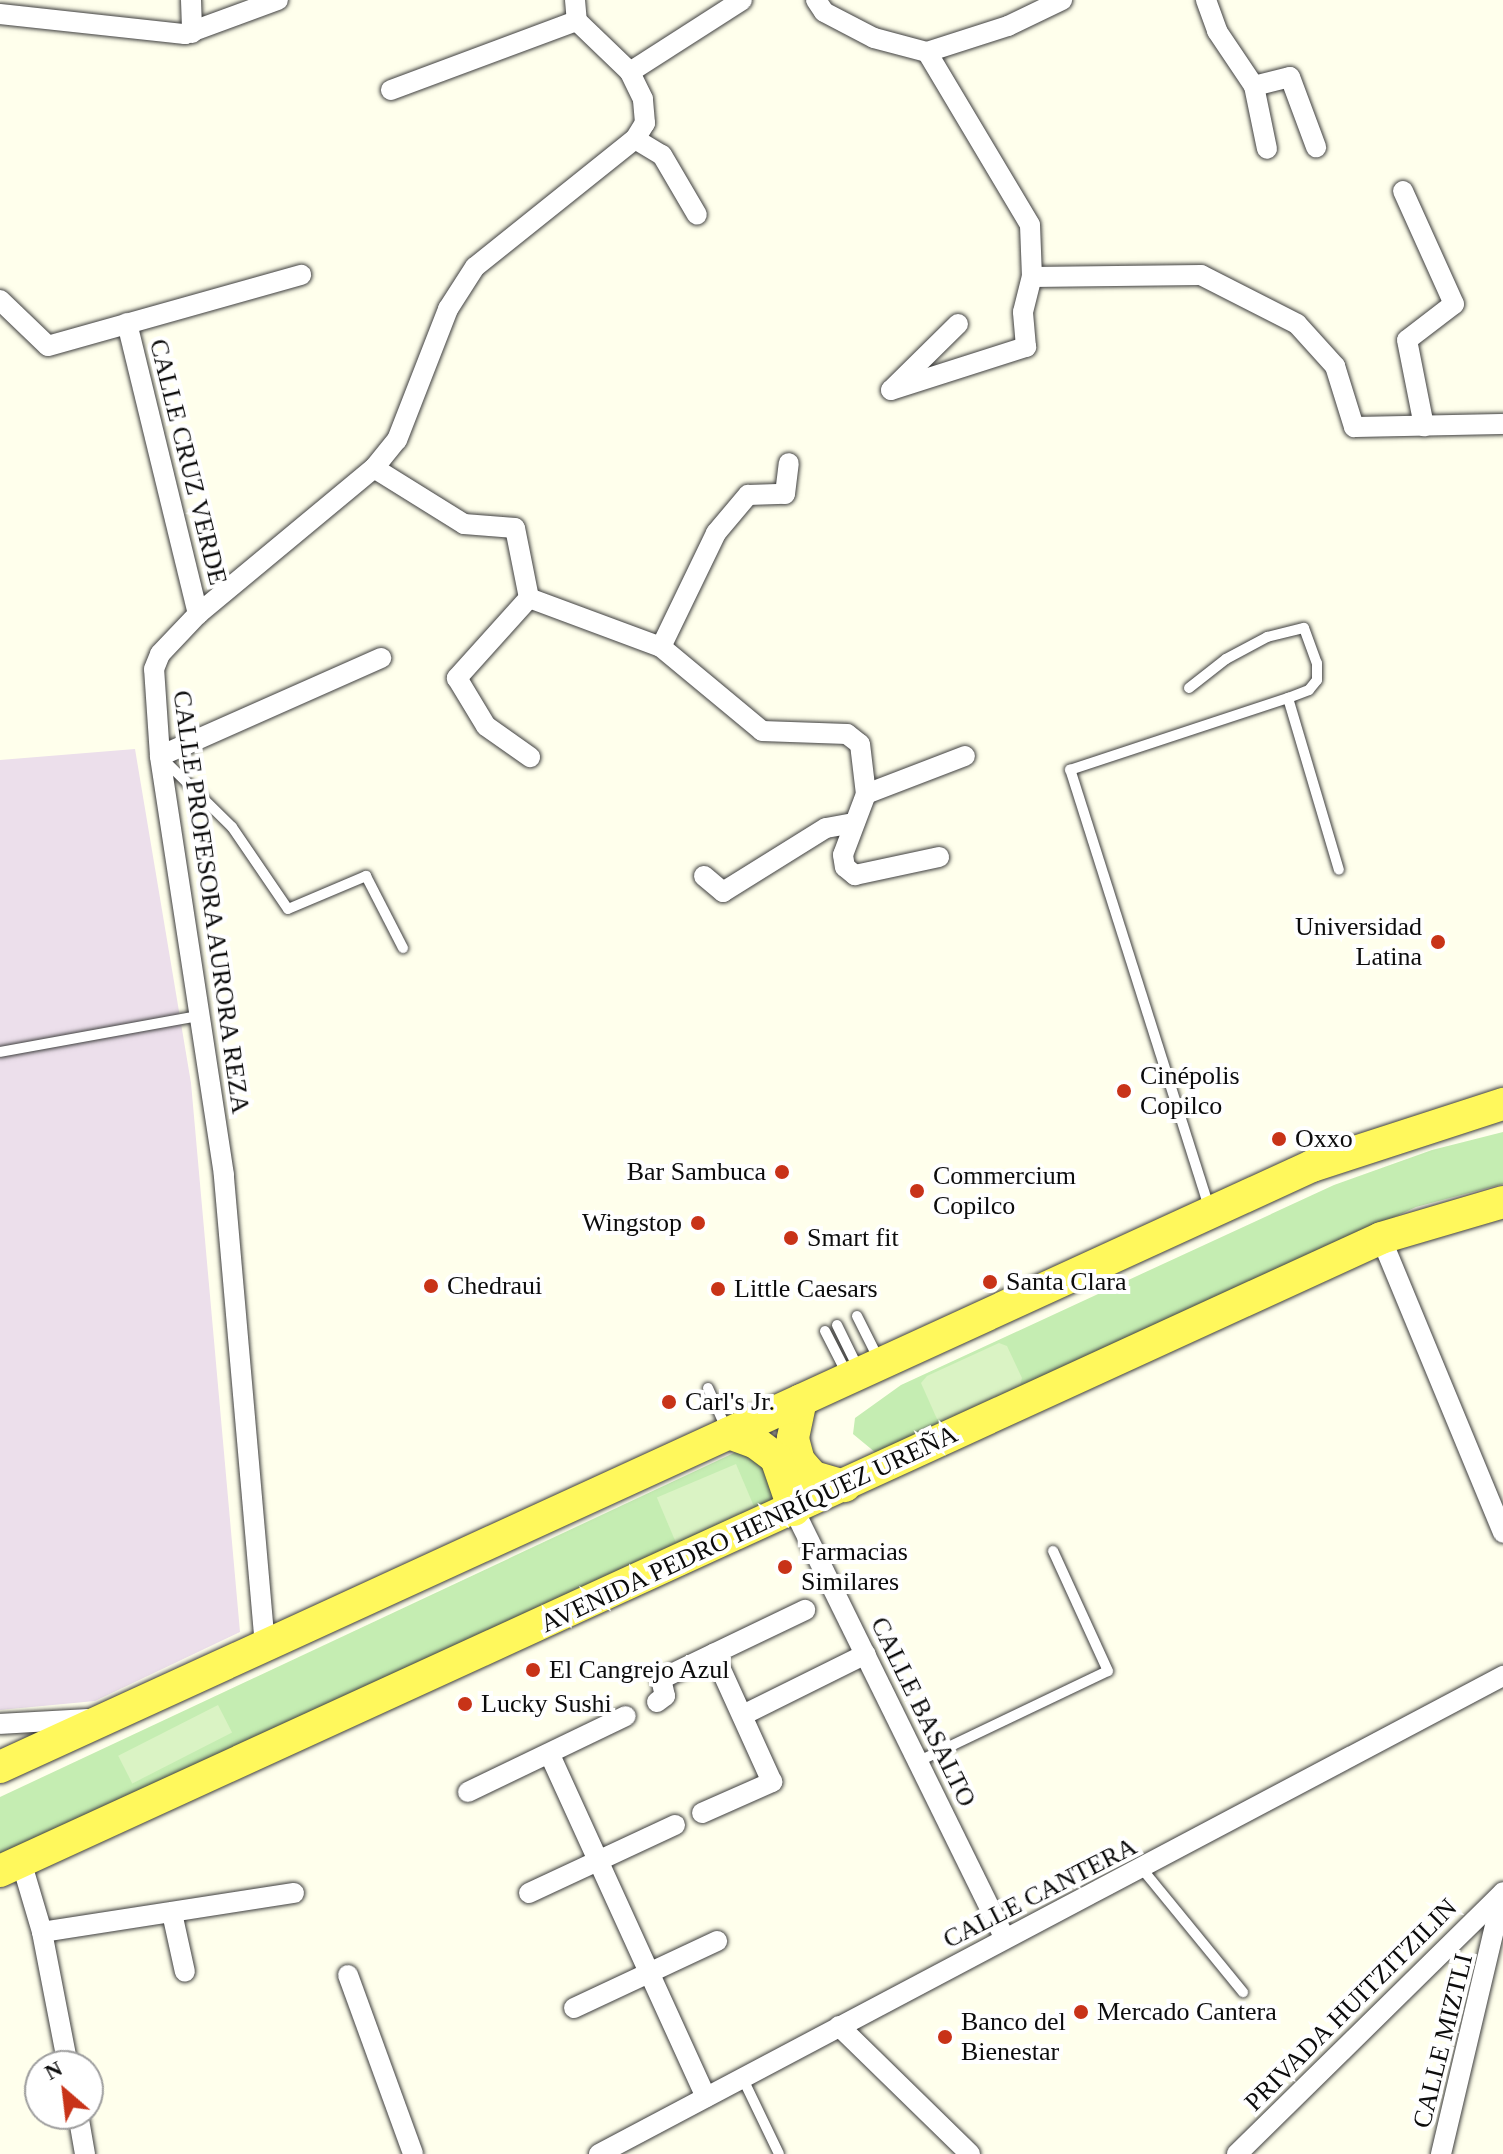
<!DOCTYPE html>
<html>
<head>
<meta charset="utf-8">
<style>
	body { margin:0 }
	#map { position:relative; width:1503px; height:2154px; overflow:hidden; background:#ffffec; font-family:Georgia,serif }
	div>[style] { position:absolute }
	[style*='--x'] { left:calc(var(--x)*1px); top:calc(var(--y)*1px); width:calc(var(--w)*1px); rotate:calc(var(--a)*1deg) }
	.industrial>* { inset:0; background:#ecdfeb }
	.green>* { inset:0; background:#c5edb2 }
	.pitch>* { inset:0; background:#daf3c4; transform-origin:0 0 }
	.roads { filter:drop-shadow(0 0 2px #3f3f3f) drop-shadow(0 0 2px #3f3f3f) }
	.lane>* { height:10px; margin:-5px; padding:0 5px; transform-origin:5px; border-radius:5px; background:#fff }
	.street>* { height:20px; margin:-10px; padding:0 10px; transform-origin:10px; border-radius:10px; background:#fff }
	.primary>* { height:32px; margin:-16px; padding:0 16px; transform-origin:16px; border-radius:16px; background:#fff85c }
	.dots>* { width:22px; height:22px; translate:-50% -50%; box-sizing:border-box; border:4px solid #fff; border-radius:50% }
	span { translate:-50% -50%; white-space:nowrap; text-align:center; line-height:1.15; -webkit-text-stroke:8px #fff; paint-order:stroke }
	.street-label { font-size:26px; color:#0c0c0c }
	.poi-label { font-size:26px; color:#0c0c0c }
	.right { translate:-100% -50%; text-align:right }
	.left { translate:0 -50%; text-align:left }
	.north { position:absolute; left:24px; top:2050px; width:80px; height:80px; box-sizing:border-box; background:#fff; border:2px solid #9e9e9e; border-radius:50%; rotate:332deg; font-size:22px; font-weight:700; line-height:32px; text-align:center; color:#0c0c0c }
	.north::after { content:''; display:block; margin:auto; width:28px; height:36px; background:#c83318; clip-path:polygon(50% 0,100% 100%,50% 72%,0 100%) }
</style>
</head>
<body>
<div id="map">
	<div class="industrial">
		<i style="clip-path:polygon(135px 749px,191px 1083px,240px 1632px,95px 1701px,0 1710px,0 760px)"></i>
	</div>
	<div class="green">
		<i style="clip-path:polygon(1503px 1132px,1503px 1184px,1416px 1207px,891px 1450px,876px 1453px,853px 1434px,855px 1418px,901px 1385px,1334px 1185px,1432px 1150px)"></i>
		<i style="clip-path:polygon(738px 1451px,763px 1461px,775px 1491px,769px 1505px,0 1858px,0 1797px)"></i>
	</div>
	<div class="pitch">
		<i style="clip-path:polygon(999px 1343px,1007px 1346px,1022px 1378px,1020px 1386px,944px 1421px,937px 1419px,921px 1383px,927px 1376px)"></i>
		<i style="left:736px;top:1464px;width:48px;height:86px;rotate:67deg"></i>
		<i style="left:218px;top:1705px;width:31px;height:112px;rotate:63deg"></i>
	</div>
	<div class="roads">
		<div class="lane">
			<i style="--x:1189;--y:688;--w:47;--a:-38.1"></i>
			<i style="--x:1226;--y:659;--w:47;--a:-28.2"></i>
			<i style="--x:1267;--y:637;--w:38;--a:-14"></i>
			<i style="--x:1304;--y:628;--w:37;--a:70"></i>
			<i style="--x:1317;--y:663;--w:17;--a:90"></i>
			<i style="--x:1317;--y:680;--w:13;--a:129"></i>
			<i style="--x:1309;--y:690;--w:22;--a:159"></i>
			<i style="--x:163;--y:759;--w:97;--a:44.6"></i>
			<i style="--x:232;--y:827;--w:99;--a:55.7"></i>
			<i style="--x:288;--y:909;--w:85;--a:-22.9"></i>
			<i style="--x:366;--y:876;--w:81;--a:62.8"></i>
			<i style="--x:0;--y:1052;--w:202;--a:-10.3"></i>
			<i style="--x:1209;--y:1207;--w:459;--a:-107.6"></i>
			<i style="--x:1070;--y:770;--w:230;--a:-18.3"></i>
			<i style="--x:1288;--y:698;--w:179;--a:73.5"></i>
			<i style="--x:857;--y:1316;--w:51;--a:63.4"></i>
			<i style="--x:837;--y:1325;--w:50;--a:63.9"></i>
			<i style="--x:825;--y:1331;--w:51;--a:62.9"></i>
			<i style="--x:708;--y:1388;--w:44;--a:65.8"></i>
			<i style="--x:919;--y:1761;--w:209;--a:-25.5"></i>
			<i style="--x:1108;--y:1671;--w:132;--a:-114.6"></i>
			<i style="--x:1143;--y:1870;--w:158;--a:50.7"></i>
			<i style="--x:742;--y:2077;--w:85;--a:64.3"></i>
		</div>
		<div class="street">
			<i style="--x:191;--y:0;--w:33;--a:88"></i>
			<i style="--x:575;--y:0;--w:21;--a:85"></i>
			<i style="--x:577;--y:21;--w:74;--a:43.9"></i>
			<i style="--x:816;--y:0;--w:14;--a:56"></i>
			<i style="--x:824;--y:12;--w:56;--a:27.5"></i>
			<i style="--x:874;--y:38;--w:55;--a:14.8"></i>
			<i style="--x:927;--y:52;--w:201;--a:59.2"></i>
			<i style="--x:1030;--y:225;--w:52;--a:87.8"></i>
			<i style="--x:1032;--y:277;--w:169;--a:-0.7"></i>
			<i style="--x:1201;--y:275;--w:108;--a:27"></i>
			<i style="--x:1297;--y:324;--w:57;--a:47.9"></i>
			<i style="--x:1335;--y:366;--w:64;--a:72.7"></i>
			<i style="--x:1354;--y:427;--w:149;--a:-1.2"></i>
			<i style="--x:1206;--y:0;--w:33;--a:70"></i>
			<i style="--x:1217;--y:31;--w:66;--a:56.1"></i>
			<i style="--x:1254;--y:86;--w:64;--a:78.3"></i>
			<i style="--x:0;--y:14;--w:186;--a:6.2"></i>
			<i style="--x:185;--y:34;--w:99;--a:-20.1"></i>
			<i style="--x:927;--y:52;--w:85;--a:-17.8"></i>
			<i style="--x:1008;--y:26;--w:60;--a:-25.7"></i>
			<i style="--x:1254;--y:86;--w:37;--a:-14"></i>
			<i style="--x:1290;--y:77;--w:75;--a:69.6"></i>
			<i style="--x:391;--y:90;--w:198;--a:-20.4"></i>
			<i style="--x:635;--y:139;--w:31;--a:31"></i>
			<i style="--x:662;--y:155;--w:69;--a:59.7"></i>
			<i style="--x:1403;--y:191;--w:124;--a:65.7"></i>
			<i style="--x:1454;--y:304;--w:59;--a:142.5"></i>
			<i style="--x:1407;--y:340;--w:88;--a:78.8"></i>
			<i style="--x:0;--y:300;--w:66;--a:43.8"></i>
			<i style="--x:48;--y:346;--w:263;--a:-15.7"></i>
			<i style="--x:127;--y:323;--w:300;--a:76.3"></i>
			<i style="--x:958;--y:324;--w:94;--a:135.4"></i>
			<i style="--x:891;--y:390;--w:142;--a:-17.7"></i>
			<i style="--x:1026;--y:347;--w:35;--a:-95"></i>
			<i style="--x:1023;--y:312;--w:36;--a:-76"></i>
			<i style="--x:374;--y:468;--w:106;--a:31.9"></i>
			<i style="--x:464;--y:524;--w:51;--a:4.5"></i>
			<i style="--x:515;--y:528;--w:71;--a:78.7"></i>
			<i style="--x:529;--y:598;--w:141;--a:20.4"></i>
			<i style="--x:661;--y:647;--w:131;--a:39.7"></i>
			<i style="--x:762;--y:731;--w:85;--a:2"></i>
			<i style="--x:847;--y:734;--w:16;--a:38"></i>
			<i style="--x:860;--y:744;--w:50;--a:83.2"></i>
			<i style="--x:866;--y:794;--w:65;--a:110.7"></i>
			<i style="--x:843;--y:855;--w:12;--a:81"></i>
			<i style="--x:845;--y:867;--w:13;--a:39"></i>
			<i style="--x:855;--y:875;--w:86;--a:-12.1"></i>
			<i style="--x:529;--y:598;--w:108;--a:132"></i>
			<i style="--x:457;--y:678;--w:56;--a:58.9"></i>
			<i style="--x:486;--y:726;--w:54;--a:35.2"></i>
			<i style="--x:661;--y:647;--w:127;--a:-64.2"></i>
			<i style="--x:716;--y:533;--w:50;--a:-49.9"></i>
			<i style="--x:748;--y:495;--w:37;--a:-2"></i>
			<i style="--x:785;--y:494;--w:31;--a:-83"></i>
			<i style="--x:160;--y:756;--w:242;--a:-23.9"></i>
			<i style="--x:866;--y:794;--w:106;--a:-21"></i>
			<i style="--x:704;--y:876;--w:25;--a:40"></i>
			<i style="--x:723;--y:892;--w:121;--a:-31.9"></i>
			<i style="--x:826;--y:828;--w:29;--a:-10"></i>
			<i style="--x:1381;--y:1238;--w:319;--a:67.5"></i>
			<i style="--x:794;--y:1510;--w:477;--a:63.8"></i>
			<i style="--x:265;--y:1646;--w:473;--a:-95"></i>
			<i style="--x:224;--y:1175;--w:424;--a:-98.7"></i>
			<i style="--x:160;--y:756;--w:87;--a:-93.9"></i>
			<i style="--x:154;--y:669;--w:16;--a:-68"></i>
			<i style="--x:160;--y:654;--w:55;--a:-46.5"></i>
			<i style="--x:198;--y:614;--w:229;--a:-39.7"></i>
			<i style="--x:374;--y:468;--w:36;--a:-51"></i>
			<i style="--x:397;--y:440;--w:141;--a:-68.7"></i>
			<i style="--x:448;--y:309;--w:50;--a:-57.3"></i>
			<i style="--x:475;--y:267;--w:205;--a:-38.7"></i>
			<i style="--x:635;--y:139;--w:19;--a:-58"></i>
			<i style="--x:645;--y:123;--w:24;--a:-95"></i>
			<i style="--x:643;--y:99;--w:30;--a:-116"></i>
			<i style="--x:630;--y:72;--w:133;--a:-32.7"></i>
			<i style="--x:657;--y:1702;--w:10;--a:-37"></i>
			<i style="--x:665;--y:1696;--w:17;--a:-103"></i>
			<i style="--x:661;--y:1679;--w:160;--a:-25.6"></i>
			<i style="--x:743;--y:1715;--w:137;--a:-26.4"></i>
			<i style="--x:0;--y:1724;--w:88;--a:-3.3"></i>
			<i style="--x:550;--y:1755;--w:376;--a:65.5"></i>
			<i style="--x:468;--y:1792;--w:175;--a:-25.7"></i>
			<i style="--x:702;--y:1813;--w:77;--a:-23.9"></i>
			<i style="--x:772;--y:1782;--w:141;--a:-114.4"></i>
			<i style="--x:21;--y:1861;--w:74;--a:73.5"></i>
			<i style="--x:42;--y:1932;--w:136;--a:79"></i>
			<i style="--x:529;--y:1893;--w:161;--a:-25"></i>
			<i style="--x:172;--y:1913;--w:60;--a:77.6"></i>
			<i style="--x:42;--y:1932;--w:255;--a:-8.8"></i>
			<i style="--x:348;--y:1975;--w:190;--a:70"></i>
			<i style="--x:574;--y:2008;--w:158;--a:-25.1"></i>
			<i style="--x:839;--y:2026;--w:183;--a:44.3"></i>
			<i style="--x:78;--y:2114;--w:41;--a:80.1"></i>
			<i style="--x:599;--y:2154;--w:1023;--a:-27.87"></i>
			<i style="--x:1237;--y:2154;--w:371;--a:-44.5"></i>
			<i style="--x:1441;--y:2154;--w:269;--a:-76.7"></i>
		</div>
		<div class="primary">
			<i style="--x:801;--y:1400;--w:40;--a:102"></i>
			<i style="--x:793;--y:1439;--w:23;--a:75"></i>
			<i style="--x:799;--y:1461;--w:21;--a:49"></i>
			<i style="--x:813;--y:1477;--w:33;--a:16"></i>
			<i style="--x:729;--y:1433;--w:29;--a:20"></i>
			<i style="--x:756;--y:1443;--w:25;--a:37"></i>
			<i style="--x:776;--y:1458;--w:55;--a:70.9"></i>
			<i style="--x:0;--y:1767;--w:1443;--a:-24.61"></i>
			<i style="--x:1312;--y:1166;--w:201;--a:-18"></i>
			<i style="--x:0;--y:1871;--w:1519;--a:-24.62"></i>
			<i style="--x:1381;--y:1238;--w:127;--a:-16.4"></i>
		</div>
	</div>
	<div class="dots">
		<i style="left:1438px;top:942px;background:#c83318"></i>
		<i style="left:1124px;top:1091px;background:#c83318"></i>
		<i style="left:1279px;top:1139px;background:#c83318"></i>
		<i style="left:782px;top:1172px;background:#c83318"></i>
		<i style="left:917px;top:1191px;background:#c83318"></i>
		<i style="left:698px;top:1223px;background:#c83318"></i>
		<i style="left:791px;top:1238px;background:#c83318"></i>
		<i style="left:990px;top:1282px;background:#c83318"></i>
		<i style="left:431px;top:1286px;background:#c83318"></i>
		<i style="left:718px;top:1289px;background:#c83318"></i>
		<i style="left:669px;top:1402px;background:#c83318"></i>
		<i style="left:785px;top:1567px;background:#c83318"></i>
		<i style="left:533px;top:1670px;background:#c83318"></i>
		<i style="left:465px;top:1704px;background:#c83318"></i>
		<i style="left:1081px;top:2012px;background:#c83318"></i>
		<i style="left:945px;top:2037px;background:#c83318"></i>
	</div>
	<div class="street-label">
		<span style="left:188px;top:462px;rotate:76deg">CALLE CRUZ VERDE</span>
		<span style="left:211px;top:902px;rotate:82deg">CALLE PROFESORA AURORA REZA</span>
		<span style="left:749px;top:1529px;rotate:-25deg">AVENIDA PEDRO HENRÍQUEZ UREÑA</span>
		<span style="left:923px;top:1712px;rotate:64deg">CALLE BASALTO</span>
		<span style="left:1040px;top:1893px;rotate:-27deg">CALLE CANTERA</span>
		<span style="left:1351px;top:2005px;rotate:-45deg">PRIVADA HUITZITZILIN</span>
		<span style="left:1443px;top:2041px;rotate:-76deg">CALLE MIZTLI</span>
	</div>
	<div class="poi-label">
		<span class="right" style="left:1422px;top:942px">Universidad<br>Latina</span>
		<span class="left" style="left:1140px;top:1091px">Cinépolis<br>Copilco</span>
		<span class="left" style="left:1295px;top:1139px">Oxxo</span>
		<span class="right" style="left:766px;top:1172px">Bar Sambuca</span>
		<span class="left" style="left:933px;top:1191px">Commercium<br>Copilco</span>
		<span class="right" style="left:682px;top:1223px">Wingstop</span>
		<span class="left" style="left:807px;top:1238px">Smart fit</span>
		<span class="left" style="left:1006px;top:1282px">Santa Clara</span>
		<span class="left" style="left:447px;top:1286px">Chedraui</span>
		<span class="left" style="left:734px;top:1289px">Little Caesars</span>
		<span class="left" style="left:685px;top:1402px">Carl's Jr.</span>
		<span class="left" style="left:801px;top:1567px">Farmacias<br>Similares</span>
		<span class="left" style="left:549px;top:1670px">El Cangrejo Azul</span>
		<span class="left" style="left:481px;top:1704px">Lucky Sushi</span>
		<span class="left" style="left:1097px;top:2012px">Mercado Cantera</span>
		<span class="left" style="left:961px;top:2037px">Banco del<br>Bienestar</span>
	</div>
	<div class="north">N</div>
</div>
</body>
</html>
